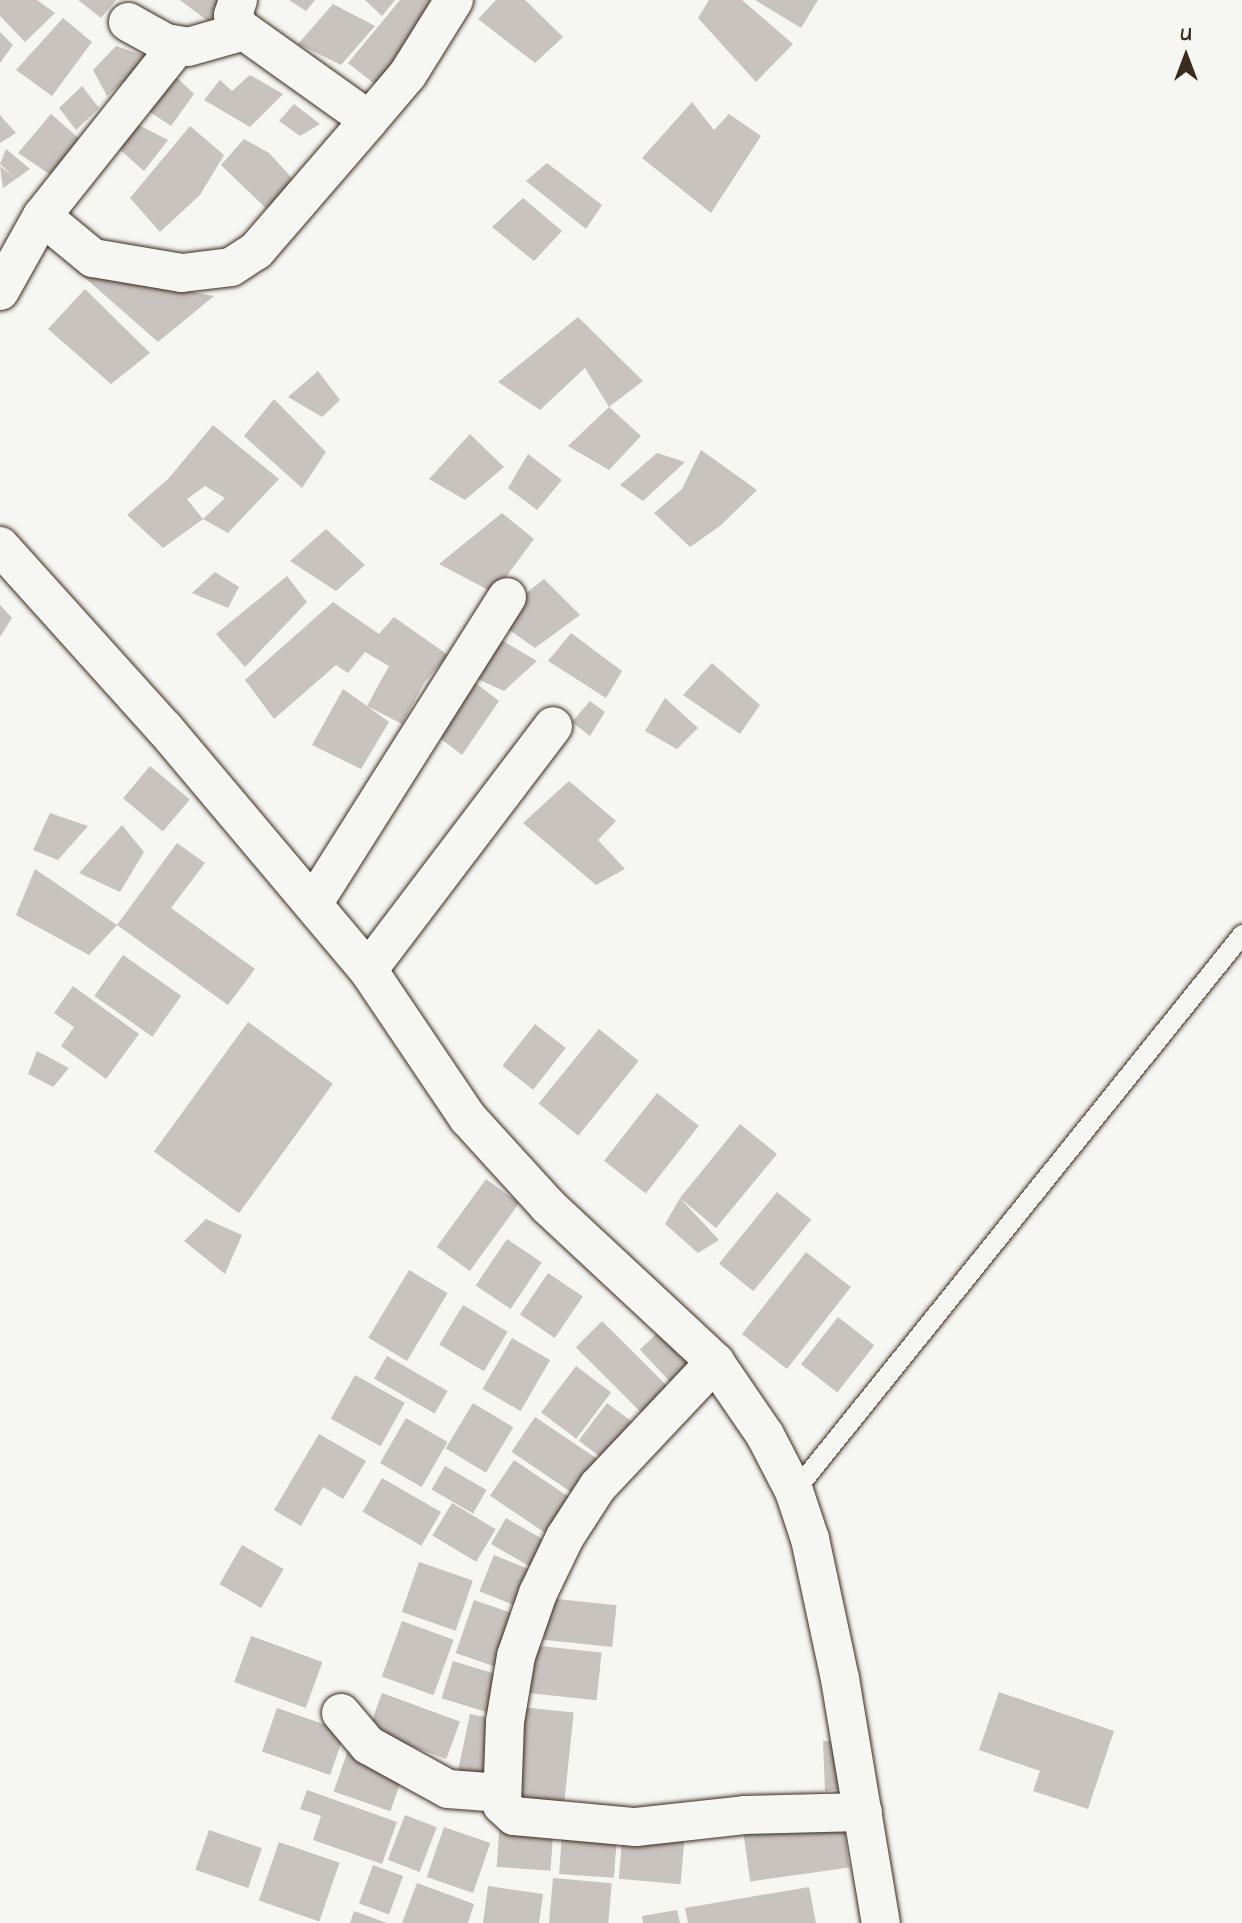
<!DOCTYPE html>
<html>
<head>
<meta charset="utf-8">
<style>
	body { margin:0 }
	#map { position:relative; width:1242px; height:1923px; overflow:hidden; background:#f6f6f2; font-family:"Architects Daughter",sans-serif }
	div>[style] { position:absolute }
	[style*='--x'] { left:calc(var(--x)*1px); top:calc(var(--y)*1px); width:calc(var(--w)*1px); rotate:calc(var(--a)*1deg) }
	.building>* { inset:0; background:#c8c3be; transform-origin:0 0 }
	.roads { filter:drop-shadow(0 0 2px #3b2a1e) drop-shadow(0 0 2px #3b2a1e) }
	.service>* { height:19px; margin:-9.5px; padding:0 9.5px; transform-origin:9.5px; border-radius:9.5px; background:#f6f6f2 }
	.minor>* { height:38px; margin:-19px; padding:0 19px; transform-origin:19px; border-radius:19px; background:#f6f6f2 }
	.tertiary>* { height:38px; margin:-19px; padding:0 19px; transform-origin:19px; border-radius:19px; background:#f6f6f2 }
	span { translate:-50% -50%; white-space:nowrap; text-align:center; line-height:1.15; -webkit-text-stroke:7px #f6f6f2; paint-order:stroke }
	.north { position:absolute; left:1151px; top:21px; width:70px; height:70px; -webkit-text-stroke:5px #f6f6f2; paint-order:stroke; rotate:0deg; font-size:19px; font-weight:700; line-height:28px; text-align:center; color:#3b2a1e }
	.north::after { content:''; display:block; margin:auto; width:24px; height:32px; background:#3b2a1e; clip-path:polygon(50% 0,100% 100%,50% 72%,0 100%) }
</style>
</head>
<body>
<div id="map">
	<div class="building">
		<i style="clip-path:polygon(0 0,37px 0,55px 13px,25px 42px,0 16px)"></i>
		<i style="clip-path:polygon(78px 0,116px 0,101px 18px)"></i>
		<i style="clip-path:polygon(180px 0,224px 0,209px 22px)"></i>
		<i style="clip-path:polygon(289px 0,315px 0,306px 11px)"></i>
		<i style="clip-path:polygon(365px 0,395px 0,382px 16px)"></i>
		<i style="clip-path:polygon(400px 0,447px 0,385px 92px,348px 63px)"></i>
		<i style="clip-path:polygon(496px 0,525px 0,563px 37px,535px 63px,478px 19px)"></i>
		<i style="clip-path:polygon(709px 0,742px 0,793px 44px,756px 82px,698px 18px)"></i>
		<i style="clip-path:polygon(755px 0,818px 0,801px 28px)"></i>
		<i style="clip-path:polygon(333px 4px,375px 26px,341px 65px,298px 44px)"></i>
		<i style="clip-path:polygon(63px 18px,92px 42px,52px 96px,16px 70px)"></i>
		<i style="clip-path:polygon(0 32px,13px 45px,0 63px)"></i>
		<i style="clip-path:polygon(116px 46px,151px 58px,107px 96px,93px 70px)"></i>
		<i style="clip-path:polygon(170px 71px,194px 94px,171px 126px,141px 106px)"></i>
		<i style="clip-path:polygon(250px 75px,283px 94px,250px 127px,204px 100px,220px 80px,232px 91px)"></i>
		<i style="clip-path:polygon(82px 86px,99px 108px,76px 130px,59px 108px)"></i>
		<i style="clip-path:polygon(692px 102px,714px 130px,729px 114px,761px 136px,711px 213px,642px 158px)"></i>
		<i style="clip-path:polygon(294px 104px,320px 124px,300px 136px,279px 121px)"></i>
		<i style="clip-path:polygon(51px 114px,83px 142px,57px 179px,18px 153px)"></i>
		<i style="clip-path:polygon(0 115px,16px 133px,0 143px)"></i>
		<i style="clip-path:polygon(125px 118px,168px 140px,144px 171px,111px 142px)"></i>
		<i style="clip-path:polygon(190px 126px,224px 155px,200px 195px,160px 232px,130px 198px)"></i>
		<i style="clip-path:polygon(244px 139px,269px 153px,301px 188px,276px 218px,221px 165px)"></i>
		<i style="clip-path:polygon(6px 149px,30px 169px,3px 188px,0 166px,14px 177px,0 164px)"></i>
		<i style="clip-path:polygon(547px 163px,602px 205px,586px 229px,526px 181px)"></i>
		<i style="clip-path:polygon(523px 198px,562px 231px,534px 261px,492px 227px)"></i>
		<i style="clip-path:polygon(76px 270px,214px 296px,158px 342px)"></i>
		<i style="clip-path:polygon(85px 289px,150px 353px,111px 384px,48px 329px)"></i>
		<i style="clip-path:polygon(578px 317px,643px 381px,609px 407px,585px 368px,540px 410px,498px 382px)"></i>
		<i style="clip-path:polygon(318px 371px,340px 400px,322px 417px,288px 397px)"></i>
		<i style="clip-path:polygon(274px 399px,326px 452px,302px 488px,244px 436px)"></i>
		<i style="clip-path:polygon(609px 407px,641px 436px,609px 470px,568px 446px)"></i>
		<i style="clip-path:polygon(evenodd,213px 425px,279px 479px,228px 533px,203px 519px,163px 548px,127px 515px,169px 478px,213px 425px,205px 486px,225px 498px,203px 519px,187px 499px,205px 486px)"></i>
		<i style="clip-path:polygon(470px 434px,504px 467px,465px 500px,429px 479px)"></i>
		<i style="clip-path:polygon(701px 450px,757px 490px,720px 526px,690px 547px,654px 513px,682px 489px)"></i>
		<i style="clip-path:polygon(657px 453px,685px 462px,643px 501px,620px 485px)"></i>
		<i style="clip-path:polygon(528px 454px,562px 480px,537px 510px,508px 488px)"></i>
		<i style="clip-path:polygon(502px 513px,534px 539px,494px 593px,439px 564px)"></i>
		<i style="clip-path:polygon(326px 529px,365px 565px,336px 591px,290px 561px)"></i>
		<i style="clip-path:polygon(215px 572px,239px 587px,228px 608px,192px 593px)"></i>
		<i style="clip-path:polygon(287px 576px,307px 602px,245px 667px,216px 634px)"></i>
		<i style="clip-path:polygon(544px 579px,580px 615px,535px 648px,494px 619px)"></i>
		<i style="clip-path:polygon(333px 602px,379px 634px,394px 617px,448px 655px,424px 683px,402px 724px,367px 706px,389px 722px,361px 769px,312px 745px,343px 689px,367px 706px,389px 666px,365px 652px,348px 673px,336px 665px,274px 719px,245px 680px)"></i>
		<i style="clip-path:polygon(0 605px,12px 618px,0 637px)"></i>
		<i style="clip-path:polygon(486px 631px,537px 661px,504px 691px,460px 671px)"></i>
		<i style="clip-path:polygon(571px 633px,622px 671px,606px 698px,548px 661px)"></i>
		<i style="clip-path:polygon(712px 663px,760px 705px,740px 734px,683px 695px)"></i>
		<i style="clip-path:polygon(460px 671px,499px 701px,462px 755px,432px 732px)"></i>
		<i style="clip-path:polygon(665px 698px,698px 728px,677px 749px,645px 731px)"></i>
		<i style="clip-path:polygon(590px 701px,605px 712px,590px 736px,572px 722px)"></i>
		<i style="left:150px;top:766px;width:52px;height:42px;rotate:40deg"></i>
		<i style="clip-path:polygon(569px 781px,616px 821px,598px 840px,625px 869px,596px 885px,523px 823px)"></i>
		<i style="clip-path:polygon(50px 813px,88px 826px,58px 860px,33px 850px)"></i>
		<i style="clip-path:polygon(122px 825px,144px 852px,120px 892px,79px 873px)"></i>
		<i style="clip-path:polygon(177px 843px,205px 863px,171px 908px,255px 969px,228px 1005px,117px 925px,89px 955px,16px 915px,35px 869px,117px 925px)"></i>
		<i style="left:123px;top:955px;width:71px;height:50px;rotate:35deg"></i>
		<i style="clip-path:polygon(73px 986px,139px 1034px,106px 1079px,61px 1046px,74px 1027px,54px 1013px)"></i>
		<i style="left:248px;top:1022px;width:105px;height:160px;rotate:36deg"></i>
		<i style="left:535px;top:1024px;width:39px;height:53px;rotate:38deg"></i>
		<i style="left:599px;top:1029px;width:51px;height:96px;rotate:39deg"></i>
		<i style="clip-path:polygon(37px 1051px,69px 1068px,53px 1087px,28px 1074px)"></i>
		<i style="left:657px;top:1093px;width:53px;height:86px;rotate:38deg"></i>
		<i style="clip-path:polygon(740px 1124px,777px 1154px,716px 1228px,680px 1198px,719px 1240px,698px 1253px,665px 1224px,680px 1198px)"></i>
		<i style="left:486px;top:1179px;width:41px;height:84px;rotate:36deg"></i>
		<i style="left:777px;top:1192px;width:44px;height:92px;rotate:39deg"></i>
		<i style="clip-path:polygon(206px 1219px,242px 1235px,225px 1274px,184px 1241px)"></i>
		<i style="left:507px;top:1239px;width:42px;height:56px;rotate:34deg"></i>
		<i style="left:806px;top:1252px;width:57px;height:104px;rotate:38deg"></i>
		<i style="left:409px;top:1270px;width:45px;height:79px;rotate:31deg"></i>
		<i style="left:548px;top:1273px;width:42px;height:50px;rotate:34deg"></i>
		<i style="left:463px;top:1305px;width:52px;height:46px;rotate:31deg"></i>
		<i style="left:838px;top:1317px;width:46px;height:60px;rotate:38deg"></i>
		<i style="left:602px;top:1321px;width:98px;height:37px;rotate:45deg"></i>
		<i style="left:664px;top:1327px;width:49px;height:33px;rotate:47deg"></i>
		<i style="left:512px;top:1338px;width:44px;height:59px;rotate:30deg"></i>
		<i style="left:387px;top:1356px;width:70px;height:26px;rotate:30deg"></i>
		<i style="left:576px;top:1366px;width:44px;height:58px;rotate:37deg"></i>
		<i style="left:355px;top:1375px;width:57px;height:50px;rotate:29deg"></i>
		<i style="left:473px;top:1403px;width:47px;height:53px;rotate:31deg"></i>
		<i style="left:607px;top:1403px;width:40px;height:47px;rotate:37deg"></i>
		<i style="left:535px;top:1417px;width:78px;height:42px;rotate:34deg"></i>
		<i style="left:406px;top:1418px;width:48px;height:52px;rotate:30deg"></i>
		<i style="clip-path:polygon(319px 1434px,366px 1461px,343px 1499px,323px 1487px,301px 1526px,274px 1510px)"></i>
		<i style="left:514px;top:1460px;width:77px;height:43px;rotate:34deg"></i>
		<i style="left:445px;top:1466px;width:48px;height:27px;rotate:30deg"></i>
		<i style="left:382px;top:1478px;width:68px;height:39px;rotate:30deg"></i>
		<i style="left:452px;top:1503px;width:51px;height:38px;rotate:31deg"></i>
		<i style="left:506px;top:1518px;width:52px;height:30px;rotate:30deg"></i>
		<i style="left:242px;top:1545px;width:48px;height:45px;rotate:30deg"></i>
		<i style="left:494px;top:1555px;width:48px;height:39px;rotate:22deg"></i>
		<i style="left:419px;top:1562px;width:57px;height:53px;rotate:19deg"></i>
		<i style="left:548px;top:1598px;width:69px;height:42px;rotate:6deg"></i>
		<i style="left:474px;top:1600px;width:52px;height:56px;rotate:19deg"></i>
		<i style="left:402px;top:1621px;width:55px;height:59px;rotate:20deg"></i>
		<i style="left:251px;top:1636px;width:76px;height:49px;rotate:20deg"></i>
		<i style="left:531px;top:1645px;width:71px;height:48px;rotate:6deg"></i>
		<i style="left:453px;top:1661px;width:57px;height:39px;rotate:17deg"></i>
		<i style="clip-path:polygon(999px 1692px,1114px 1731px,1088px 1809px,1033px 1791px,1040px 1771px,979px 1750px)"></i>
		<i style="left:382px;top:1693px;width:83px;height:40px;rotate:20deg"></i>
		<i style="left:521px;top:1707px;width:53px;height:100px;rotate:6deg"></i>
		<i style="left:277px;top:1708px;width:72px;height:46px;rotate:19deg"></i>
		<i style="left:470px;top:1714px;width:33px;height:62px;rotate:12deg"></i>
		<i style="clip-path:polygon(823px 1741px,842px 1741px,858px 1786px,825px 1791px)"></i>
		<i style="left:348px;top:1750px;width:60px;height:44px;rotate:19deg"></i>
		<i style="clip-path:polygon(307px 1790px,397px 1822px,382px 1864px,313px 1840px,321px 1816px,300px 1809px)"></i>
		<i style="left:405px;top:1815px;width:34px;height:48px;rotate:21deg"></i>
		<i style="left:842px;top:1816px;width:52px;height:100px;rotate:82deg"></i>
		<i style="left:500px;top:1819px;width:54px;height:48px;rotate:4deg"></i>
		<i style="left:444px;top:1827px;width:49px;height:53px;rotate:19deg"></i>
		<i style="left:209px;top:1830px;width:56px;height:42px;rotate:19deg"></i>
		<i style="left:623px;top:1830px;width:62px;height:49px;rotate:5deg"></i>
		<i style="left:562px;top:1833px;width:55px;height:41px;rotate:4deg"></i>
		<i style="left:279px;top:1842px;width:64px;height:62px;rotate:19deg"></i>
		<i style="left:373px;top:1865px;width:32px;height:41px;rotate:20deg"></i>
		<i style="left:553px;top:1878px;width:59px;height:45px;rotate:5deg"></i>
		<i style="clip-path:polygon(417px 1883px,474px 1904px,468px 1923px,402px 1923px)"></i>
		<i style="clip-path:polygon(488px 1886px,543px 1894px,539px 1923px,483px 1923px)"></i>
		<i style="clip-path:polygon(809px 1887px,816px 1923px,688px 1923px,685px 1908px)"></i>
		<i style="clip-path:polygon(677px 1910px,680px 1923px,643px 1923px,642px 1916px)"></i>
		<i style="clip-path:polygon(354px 1911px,387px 1923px,350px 1923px)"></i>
	</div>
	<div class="roads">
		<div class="service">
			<i style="--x:794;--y:1491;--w:715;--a:-51.19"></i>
		</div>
		<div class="minor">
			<i style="--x:238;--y:0;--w:16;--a:108"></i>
			<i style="--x:233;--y:15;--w:15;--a:62"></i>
			<i style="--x:240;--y:28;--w:158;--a:35.5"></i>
			<i style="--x:128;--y:22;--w:43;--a:28.9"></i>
			<i style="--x:166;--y:43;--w:22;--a:10"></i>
			<i style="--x:188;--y:47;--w:58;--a:-15.9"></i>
			<i style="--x:42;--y:216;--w:218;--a:-51.5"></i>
			<i style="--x:0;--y:291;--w:86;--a:-60.8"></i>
			<i style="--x:42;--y:216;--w:66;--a:39.5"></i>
			<i style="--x:93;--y:258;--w:90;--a:9.6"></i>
			<i style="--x:182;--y:273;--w:49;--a:-7"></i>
			<i style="--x:231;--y:267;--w:30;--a:-33"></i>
			<i style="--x:256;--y:251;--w:173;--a:-49.2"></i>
			<i style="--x:369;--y:120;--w:60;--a:-49.7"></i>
			<i style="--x:408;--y:74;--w:87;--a:-58.1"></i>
			<i style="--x:313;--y:904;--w:363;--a:-57.7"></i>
			<i style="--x:368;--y:970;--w:306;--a:-52.8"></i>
			<i style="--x:715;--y:1362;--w:170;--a:133.3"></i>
			<i style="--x:598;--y:1486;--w:61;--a:122.9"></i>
			<i style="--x:565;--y:1537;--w:62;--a:115.7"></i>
			<i style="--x:538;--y:1593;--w:67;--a:109.2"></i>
			<i style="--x:516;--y:1656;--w:67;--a:99.5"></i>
			<i style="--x:505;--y:1722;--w:83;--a:92.1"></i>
			<i style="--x:502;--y:1805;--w:16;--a:43"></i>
			<i style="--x:514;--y:1816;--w:122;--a:5.2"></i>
			<i style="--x:636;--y:1827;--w:109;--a:-6.3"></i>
			<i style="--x:744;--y:1815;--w:119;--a:-1.4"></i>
			<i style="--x:341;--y:1713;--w:42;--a:49.8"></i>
			<i style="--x:368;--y:1745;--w:91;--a:28.8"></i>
			<i style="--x:448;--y:1789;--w:53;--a:4.3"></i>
		</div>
		<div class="tertiary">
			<i style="--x:0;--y:546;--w:246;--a:48"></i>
			<i style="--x:165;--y:729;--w:315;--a:49.9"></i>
			<i style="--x:368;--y:970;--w:179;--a:56"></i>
			<i style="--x:468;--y:1118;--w:119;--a:47.7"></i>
			<i style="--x:548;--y:1206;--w:229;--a:43"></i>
			<i style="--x:715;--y:1362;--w:88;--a:55.6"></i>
			<i style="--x:765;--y:1435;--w:63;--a:62.6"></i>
			<i style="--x:794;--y:1491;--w:51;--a:71.6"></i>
			<i style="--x:810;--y:1539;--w:143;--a:77.9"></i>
			<i style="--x:840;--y:1679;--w:247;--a:80.5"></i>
		</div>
	</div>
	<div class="north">U</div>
</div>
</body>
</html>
